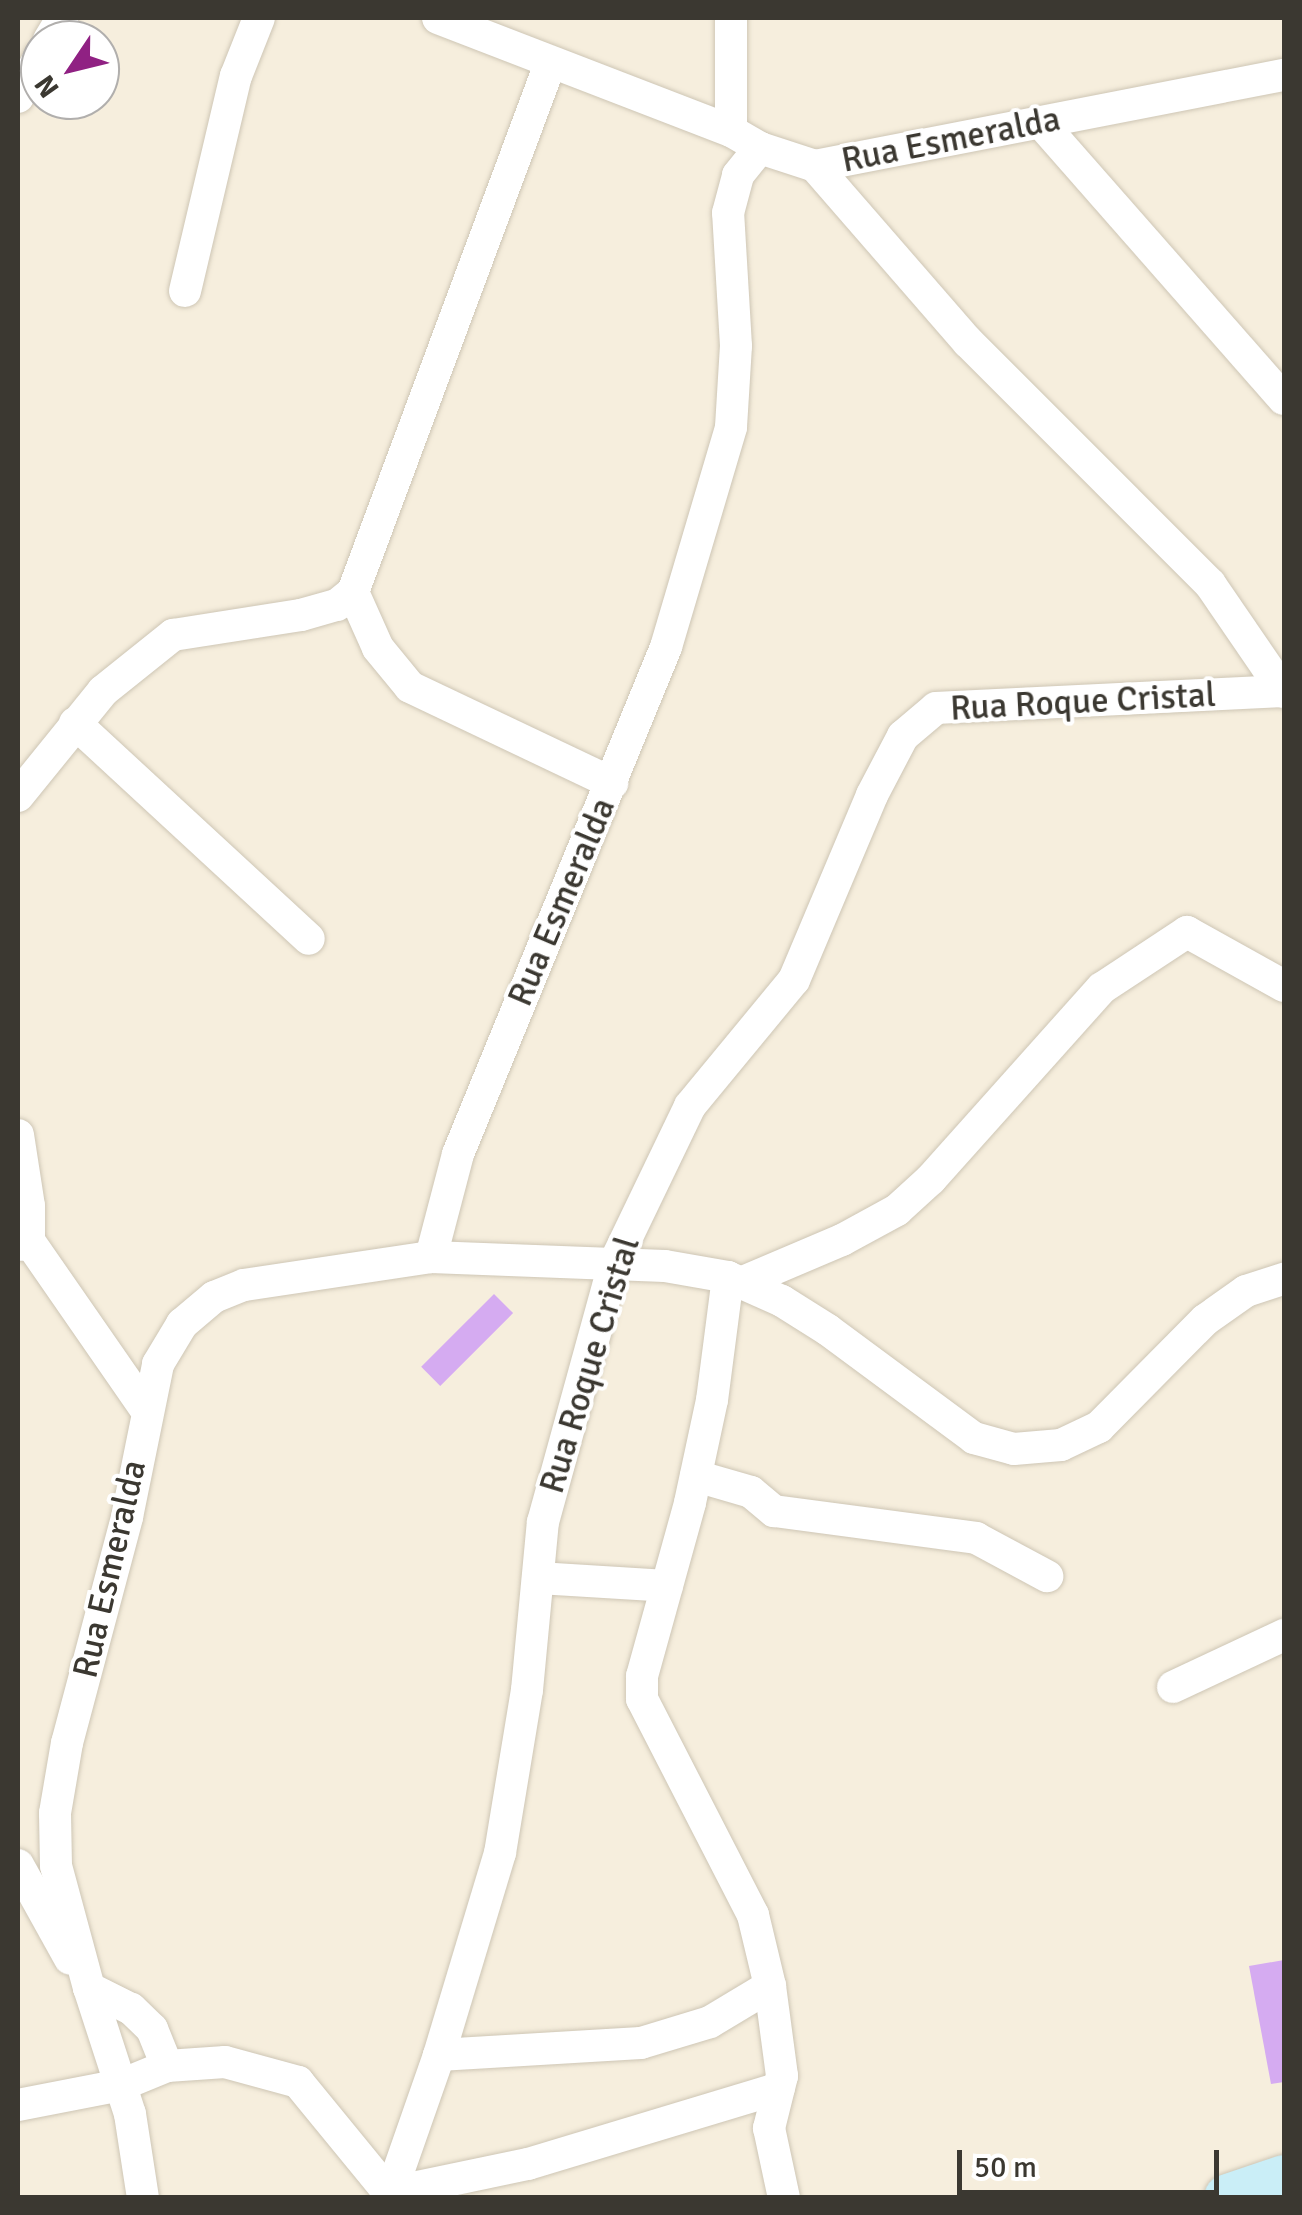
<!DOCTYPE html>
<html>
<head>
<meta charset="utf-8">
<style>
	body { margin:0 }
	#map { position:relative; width:1302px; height:2215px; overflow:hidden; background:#f6eedd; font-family:Signika,sans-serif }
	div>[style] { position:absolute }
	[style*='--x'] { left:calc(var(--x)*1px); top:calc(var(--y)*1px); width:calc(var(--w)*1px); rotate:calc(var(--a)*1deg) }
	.building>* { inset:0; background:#d5abf1; transform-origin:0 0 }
	.roads { filter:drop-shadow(0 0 2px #cec6b5) drop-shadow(0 0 2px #cec6b5) }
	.street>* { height:32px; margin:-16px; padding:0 16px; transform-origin:16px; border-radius:16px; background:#fff }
	.secondary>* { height:48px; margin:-24px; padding:0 24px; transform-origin:24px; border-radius:24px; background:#caeef7 }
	span { translate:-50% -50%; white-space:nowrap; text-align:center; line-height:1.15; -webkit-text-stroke:8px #fff; paint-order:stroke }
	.street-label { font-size:35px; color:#3b3831 }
	.frame { position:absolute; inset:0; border:20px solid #3b3831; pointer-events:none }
	.north { position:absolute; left:20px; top:20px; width:100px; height:100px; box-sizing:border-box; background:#fff; border:2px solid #b1afad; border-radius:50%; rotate:235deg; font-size:28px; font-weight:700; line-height:40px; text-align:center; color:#3b3831 }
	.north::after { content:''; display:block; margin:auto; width:35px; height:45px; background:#902183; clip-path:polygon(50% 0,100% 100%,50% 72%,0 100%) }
	.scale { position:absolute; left:957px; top:2150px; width:262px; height:45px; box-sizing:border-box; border:5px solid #3b3831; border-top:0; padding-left:12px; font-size:30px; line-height:35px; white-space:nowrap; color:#3b3831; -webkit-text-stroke:8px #fff; paint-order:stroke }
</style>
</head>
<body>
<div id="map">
	<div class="building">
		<i style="left:494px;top:1294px;width:27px;height:103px;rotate:45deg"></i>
		<i style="clip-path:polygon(1284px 1960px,1284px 2082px,1271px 2084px,1249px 1966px)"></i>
	</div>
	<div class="roads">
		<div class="street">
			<i style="--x:438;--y:18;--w:314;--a:21.1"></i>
			<i style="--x:731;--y:131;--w:34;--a:30"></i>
			<i style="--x:49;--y:40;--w:26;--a:-59"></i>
			<i style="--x:18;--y:97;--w:47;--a:-61.8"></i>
			<i style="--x:1042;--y:124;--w:366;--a:48.7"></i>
			<i style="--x:731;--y:131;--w:113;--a:-90"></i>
			<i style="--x:815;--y:166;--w:233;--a:49"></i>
			<i style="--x:968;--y:342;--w:342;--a:45"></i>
			<i style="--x:1210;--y:584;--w:131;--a:55.6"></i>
			<i style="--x:185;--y:291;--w:221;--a:-76.7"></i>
			<i style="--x:236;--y:76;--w:62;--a:-68.4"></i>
			<i style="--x:353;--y:592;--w:61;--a:65.9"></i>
			<i style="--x:378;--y:648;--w:50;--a:50.6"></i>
			<i style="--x:410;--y:687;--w:224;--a:25.4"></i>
			<i style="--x:75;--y:723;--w:318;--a:42.7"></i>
			<i style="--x:18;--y:796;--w:135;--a:-51"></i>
			<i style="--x:103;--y:691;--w:90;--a:-38.7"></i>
			<i style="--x:173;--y:635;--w:130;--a:-8.9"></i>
			<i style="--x:301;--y:615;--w:37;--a:-16"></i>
			<i style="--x:337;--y:605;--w:21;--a:-39"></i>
			<i style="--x:353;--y:592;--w:564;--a:-69.54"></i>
			<i style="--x:18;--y:1135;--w:72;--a:81.2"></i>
			<i style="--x:29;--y:1206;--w:32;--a:90"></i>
			<i style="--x:29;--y:1238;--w:11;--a:142"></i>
			<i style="--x:18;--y:1225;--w:225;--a:55.3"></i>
			<i style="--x:431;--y:1257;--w:234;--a:2.2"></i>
			<i style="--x:665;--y:1266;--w:64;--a:9.9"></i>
			<i style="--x:728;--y:1277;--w:59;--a:24"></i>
			<i style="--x:782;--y:1301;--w:54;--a:32.2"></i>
			<i style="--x:828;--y:1330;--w:182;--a:36.5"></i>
			<i style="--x:974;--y:1438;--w:41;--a:15.4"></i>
			<i style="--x:1014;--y:1449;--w:47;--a:-4.9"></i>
			<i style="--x:1061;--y:1445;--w:42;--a:-25.3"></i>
			<i style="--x:1099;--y:1427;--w:151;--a:-45.3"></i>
			<i style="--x:1205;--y:1320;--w:50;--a:-35.3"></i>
			<i style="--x:1246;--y:1291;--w:40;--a:-18"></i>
			<i style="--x:728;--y:1277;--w:124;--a:97.4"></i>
			<i style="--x:712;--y:1400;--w:105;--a:102.1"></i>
			<i style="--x:690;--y:1503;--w:180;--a:105.5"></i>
			<i style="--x:642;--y:1676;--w:23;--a:90"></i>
			<i style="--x:642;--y:1699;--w:243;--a:62.8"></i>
			<i style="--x:753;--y:1915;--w:73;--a:76.5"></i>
			<i style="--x:770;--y:1986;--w:91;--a:82.4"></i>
			<i style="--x:782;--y:2076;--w:54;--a:104"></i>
			<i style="--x:769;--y:2128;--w:72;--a:77.9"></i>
			<i style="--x:743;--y:1282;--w:108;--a:-23"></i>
			<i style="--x:842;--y:1240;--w:63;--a:-28.6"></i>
			<i style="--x:897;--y:1210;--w:46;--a:-42.4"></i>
			<i style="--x:931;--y:1179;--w:256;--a:-48.2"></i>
			<i style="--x:1102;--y:988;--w:102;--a:-33.4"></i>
			<i style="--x:1187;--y:932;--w:111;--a:29.1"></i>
			<i style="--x:696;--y:1476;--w:57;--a:16.2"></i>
			<i style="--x:751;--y:1492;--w:30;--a:40"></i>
			<i style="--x:774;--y:1511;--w:204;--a:7.6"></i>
			<i style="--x:976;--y:1538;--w:81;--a:28.2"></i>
			<i style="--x:538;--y:1578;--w:129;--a:3.5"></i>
			<i style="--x:1173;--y:1687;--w:123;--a:-25.1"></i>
			<i style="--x:18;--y:1865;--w:107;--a:61"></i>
			<i style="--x:439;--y:2055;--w:202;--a:-3.4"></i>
			<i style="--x:641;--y:2043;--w:72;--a:-16.9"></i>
			<i style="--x:710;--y:2022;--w:70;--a:-31"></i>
			<i style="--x:167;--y:2066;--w:58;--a:-3.9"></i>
			<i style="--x:225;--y:2062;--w:76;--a:15.3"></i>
			<i style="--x:298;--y:2082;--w:144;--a:50.7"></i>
			<i style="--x:389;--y:2193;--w:142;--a:-11.8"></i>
			<i style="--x:528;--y:2164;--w:262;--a:-16.8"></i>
			<i style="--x:18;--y:2105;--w:105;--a:-11"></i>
			<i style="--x:121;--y:2085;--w:50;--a:-22.4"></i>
			<i style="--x:167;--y:2066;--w:40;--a:-112"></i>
			<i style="--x:152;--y:2029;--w:29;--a:-136"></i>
			<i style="--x:131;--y:2009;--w:47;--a:-153.4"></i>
			<i style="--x:143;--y:2198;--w:85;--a:-98.8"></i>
			<i style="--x:130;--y:2114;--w:133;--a:-108"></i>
			<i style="--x:89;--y:1988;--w:126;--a:-105.1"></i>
			<i style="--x:56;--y:1866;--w:53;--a:-91.1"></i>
			<i style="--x:55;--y:1813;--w:71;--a:-80.3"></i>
			<i style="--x:67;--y:1743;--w:234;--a:-75.1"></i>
			<i style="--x:127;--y:1517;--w:156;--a:-78.5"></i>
			<i style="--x:158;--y:1364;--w:47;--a:-59"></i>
			<i style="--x:182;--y:1324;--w:42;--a:-40.2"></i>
			<i style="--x:214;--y:1297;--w:32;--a:-22"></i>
			<i style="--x:244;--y:1285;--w:189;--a:-8.5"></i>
			<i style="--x:431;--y:1257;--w:106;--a:-75.3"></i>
			<i style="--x:458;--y:1154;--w:548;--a:-67.69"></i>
			<i style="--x:666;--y:647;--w:229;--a:-73.5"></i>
			<i style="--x:731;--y:427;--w:81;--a:-86.5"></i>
			<i style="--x:736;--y:346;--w:133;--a:-93.4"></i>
			<i style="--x:728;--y:213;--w:39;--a:-75"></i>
			<i style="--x:738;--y:175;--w:35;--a:-51"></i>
			<i style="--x:760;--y:148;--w:58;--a:18.1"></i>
			<i style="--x:815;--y:166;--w:478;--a:-11"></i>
			<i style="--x:389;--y:2198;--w:151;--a:-70.7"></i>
			<i style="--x:439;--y:2055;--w:211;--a:-73.2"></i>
			<i style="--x:500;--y:1853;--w:165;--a:-80.6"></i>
			<i style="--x:527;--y:1690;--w:169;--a:-84.6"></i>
			<i style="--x:543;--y:1522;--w:268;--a:-74.6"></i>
			<i style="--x:614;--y:1264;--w:175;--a:-64.3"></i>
			<i style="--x:690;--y:1106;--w:163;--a:-50.5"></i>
			<i style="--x:794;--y:980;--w:201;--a:-67.1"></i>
			<i style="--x:872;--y:795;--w:67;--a:-62.3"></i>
			<i style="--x:903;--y:736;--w:43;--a:-40.3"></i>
			<i style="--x:936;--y:708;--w:347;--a:-2.8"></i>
		</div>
		<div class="secondary">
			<i style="--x:1228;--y:2198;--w:59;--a:-18.7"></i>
		</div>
	</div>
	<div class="street-label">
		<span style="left:951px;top:140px;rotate:-11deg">Rua Esmeralda</span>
		<span style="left:1083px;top:702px;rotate:-3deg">Rua Roque Cristal</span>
		<span style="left:562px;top:902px;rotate:-67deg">Rua Esmeralda</span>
		<span style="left:590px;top:1365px;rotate:-73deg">Rua Roque Cristal</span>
		<span style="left:110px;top:1569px;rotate:-77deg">Rua Esmeralda</span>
	</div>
	<div class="frame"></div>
	<div class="north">N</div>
	<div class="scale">50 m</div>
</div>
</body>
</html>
